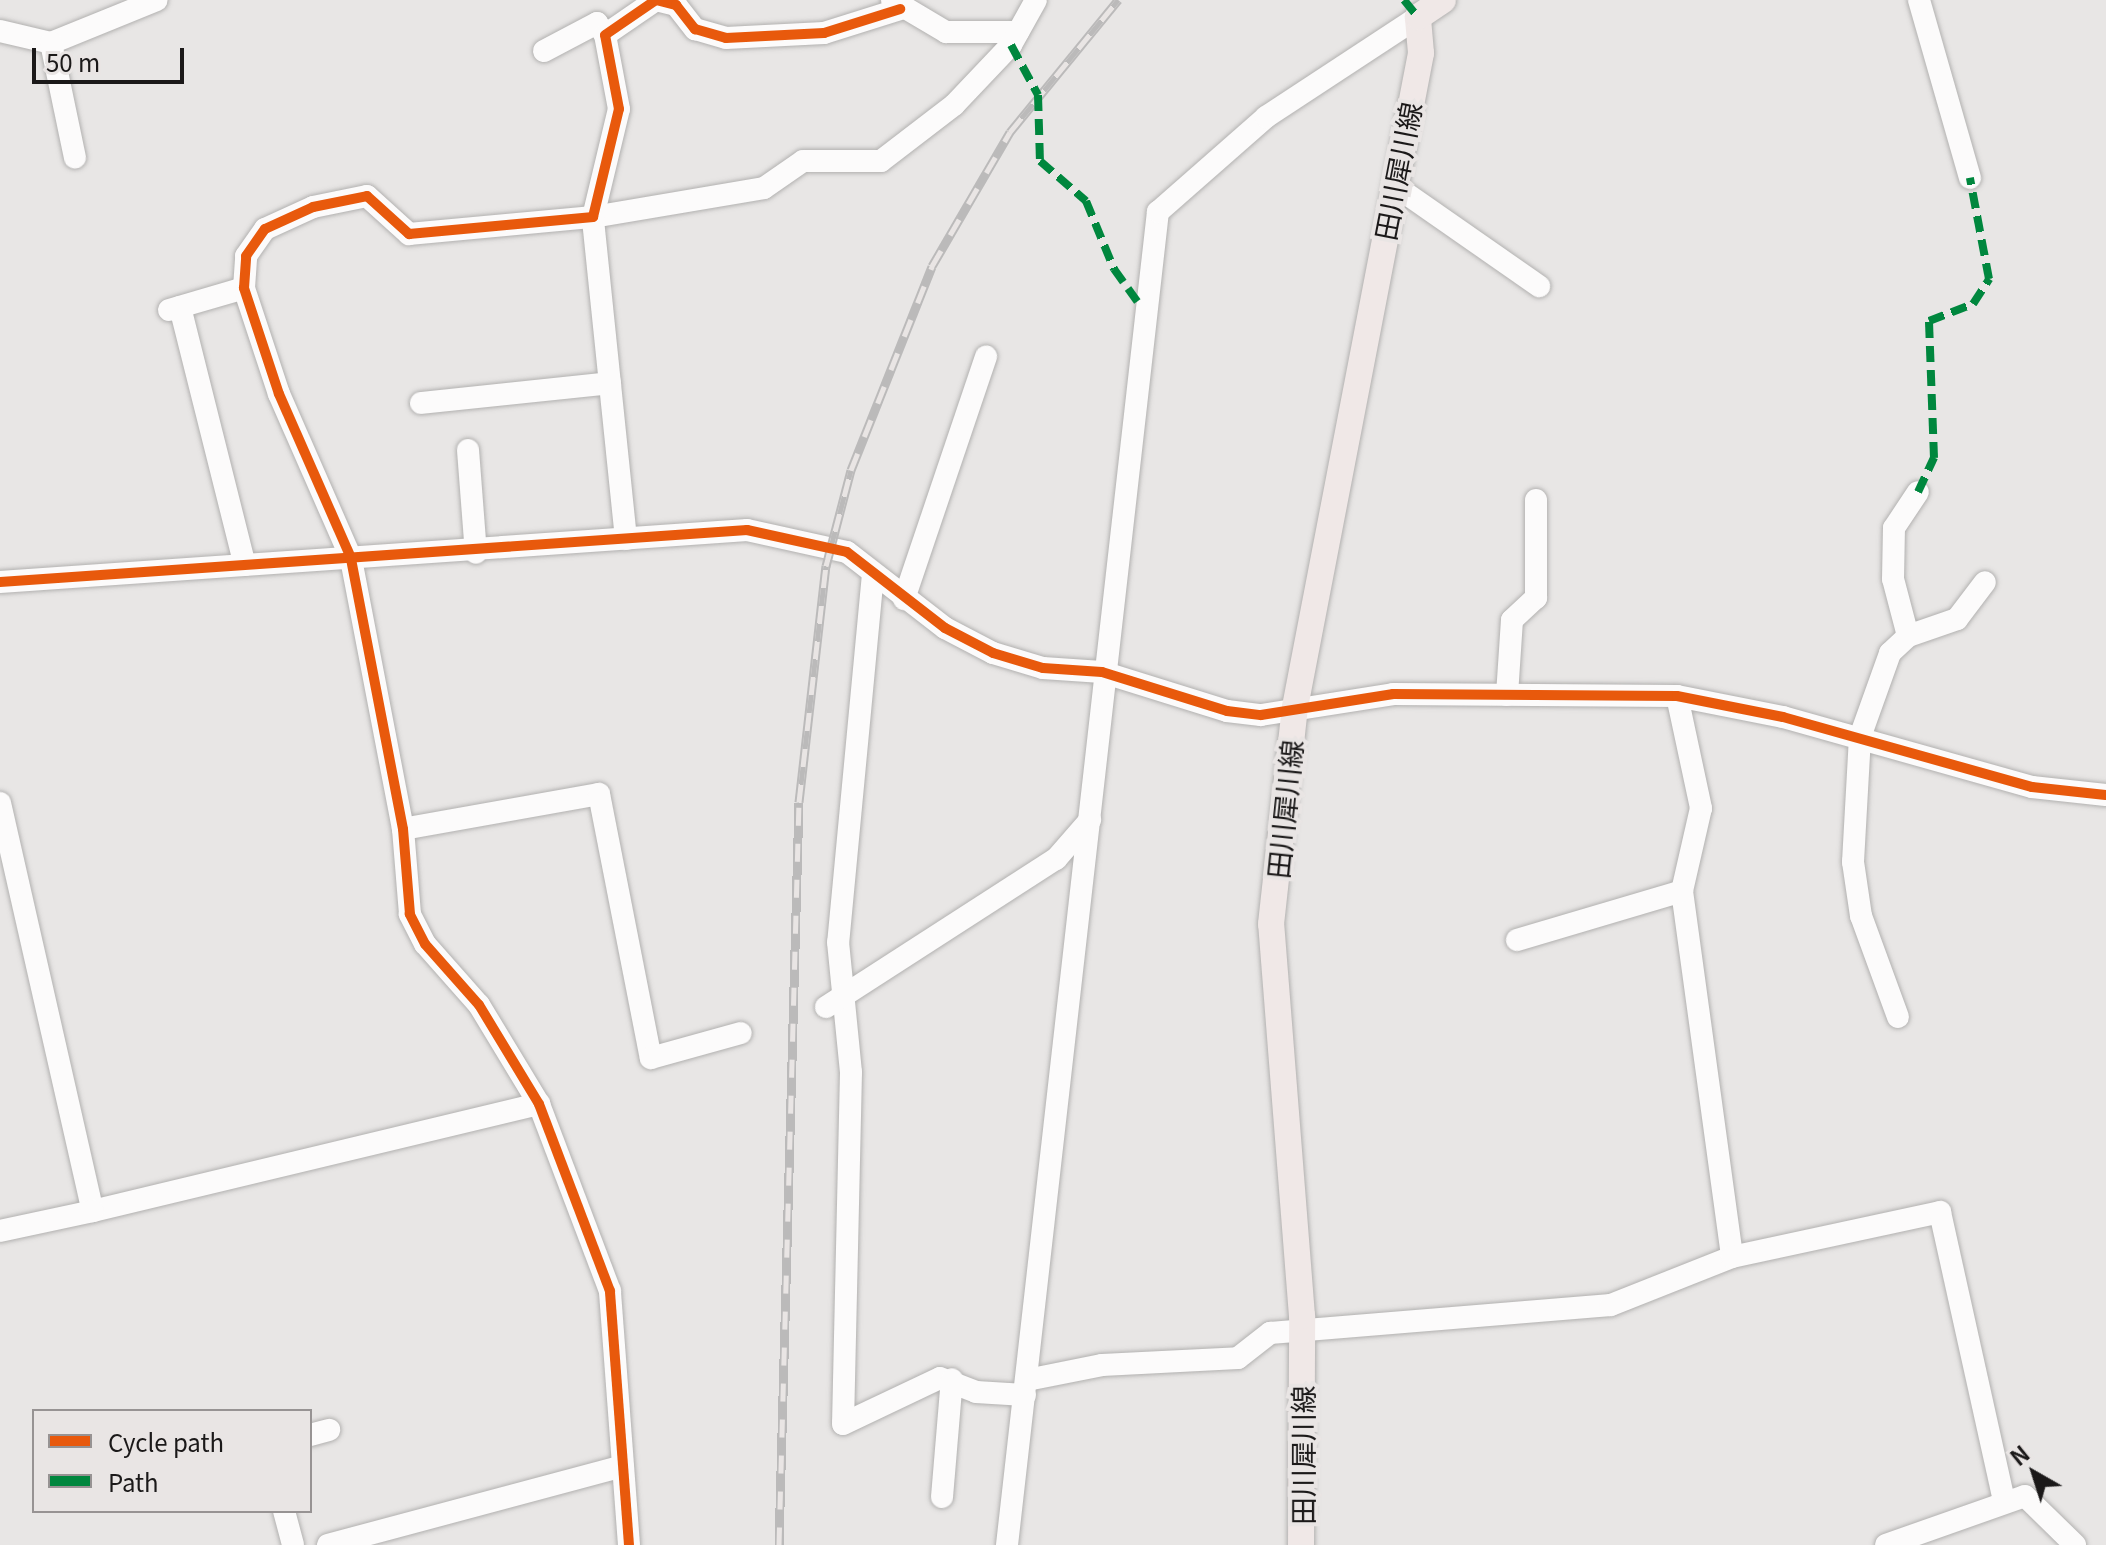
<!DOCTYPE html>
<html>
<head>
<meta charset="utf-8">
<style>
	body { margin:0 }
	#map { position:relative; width:2106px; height:1545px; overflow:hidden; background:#e8e6e5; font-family:Georgia,"Noto Sans JP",serif }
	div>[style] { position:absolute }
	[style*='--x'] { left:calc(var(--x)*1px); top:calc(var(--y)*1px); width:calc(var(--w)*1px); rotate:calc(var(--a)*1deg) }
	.roads { filter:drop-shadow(0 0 2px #b2b1b0) drop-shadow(0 0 2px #b2b1b0) }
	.minor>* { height:22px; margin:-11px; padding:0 11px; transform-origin:11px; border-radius:11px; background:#fcfbfb }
	.major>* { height:26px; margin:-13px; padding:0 13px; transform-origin:13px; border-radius:13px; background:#f0e8e7 }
	.rail>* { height:9px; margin-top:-4.5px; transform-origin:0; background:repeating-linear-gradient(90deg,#e9e5e4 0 18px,#bbbaba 0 36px); box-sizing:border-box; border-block:2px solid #bbbaba }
	.quiet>* { height:8px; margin-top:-4px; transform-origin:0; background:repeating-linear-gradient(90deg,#00873e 0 16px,transparent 0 24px) }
	.cycleway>* { height:10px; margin:-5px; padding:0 5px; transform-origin:5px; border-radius:5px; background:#e8590c }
	span { translate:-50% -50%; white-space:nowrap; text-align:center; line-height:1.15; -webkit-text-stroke:8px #e9e5e4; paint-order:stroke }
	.street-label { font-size:28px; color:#1b1919 }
	.legend { position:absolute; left:32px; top:1409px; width:280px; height:104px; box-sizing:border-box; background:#e9e5e4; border:2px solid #979393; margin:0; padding:10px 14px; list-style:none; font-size:24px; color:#1b1919 }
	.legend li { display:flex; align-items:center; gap:16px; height:40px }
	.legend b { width:40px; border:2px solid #979393 }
	.north { position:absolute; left:1994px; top:1433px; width:80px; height:80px; -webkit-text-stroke:6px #e9e5e4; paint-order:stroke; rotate:321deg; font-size:22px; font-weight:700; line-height:32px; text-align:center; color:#1b1919 }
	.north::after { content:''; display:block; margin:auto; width:28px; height:36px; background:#1b1919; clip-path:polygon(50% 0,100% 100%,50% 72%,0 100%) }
	.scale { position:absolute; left:32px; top:48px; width:152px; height:36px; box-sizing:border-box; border:4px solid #1b1919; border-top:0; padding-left:10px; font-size:24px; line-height:28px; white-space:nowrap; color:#1b1919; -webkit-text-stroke:6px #e9e5e4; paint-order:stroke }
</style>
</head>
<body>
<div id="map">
	<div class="roads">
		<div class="minor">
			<i style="--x:892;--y:0;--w:63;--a:30.7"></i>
			<i style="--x:946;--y:32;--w:72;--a:0"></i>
			<i style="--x:1919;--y:0;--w:185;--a:74"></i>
			<i style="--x:0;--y:31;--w:52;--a:13.2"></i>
			<i style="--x:51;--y:43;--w:114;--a:-22.1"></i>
			<i style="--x:51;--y:43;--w:117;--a:78.2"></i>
			<i style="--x:544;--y:51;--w:60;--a:-27.8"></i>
			<i style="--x:597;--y:23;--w:14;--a:56"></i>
			<i style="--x:1394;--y:185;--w:177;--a:34.9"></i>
			<i style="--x:180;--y:307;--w:266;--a:75.9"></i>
			<i style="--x:169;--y:310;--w:78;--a:-16.3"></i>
			<i style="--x:421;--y:403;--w:190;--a:-6"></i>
			<i style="--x:468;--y:450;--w:103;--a:85.6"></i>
			<i style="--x:626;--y:539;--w:324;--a:-95.9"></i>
			<i style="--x:593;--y:217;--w:173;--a:-9.6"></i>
			<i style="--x:764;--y:188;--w:47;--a:-34.7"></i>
			<i style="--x:803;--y:161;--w:78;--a:0"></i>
			<i style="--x:881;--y:161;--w:92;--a:-37.5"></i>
			<i style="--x:954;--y:105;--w:83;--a:-46.5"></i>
			<i style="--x:1011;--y:45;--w:51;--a:-60.9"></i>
			<i style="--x:873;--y:574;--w:370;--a:95.4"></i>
			<i style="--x:838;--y:942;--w:131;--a:84.3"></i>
			<i style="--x:851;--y:1072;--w:352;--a:91.3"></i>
			<i style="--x:843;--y:1424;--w:107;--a:-25.4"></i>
			<i style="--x:940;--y:1378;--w:39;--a:21"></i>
			<i style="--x:976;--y:1392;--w:49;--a:3.5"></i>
			<i style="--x:0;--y:582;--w:749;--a:-3.98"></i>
			<i style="--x:747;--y:530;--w:102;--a:12.4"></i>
			<i style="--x:847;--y:552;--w:124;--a:37.8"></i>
			<i style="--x:945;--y:628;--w:54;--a:27.5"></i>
			<i style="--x:993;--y:653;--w:52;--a:16.7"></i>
			<i style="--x:1043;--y:668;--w:59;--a:3.9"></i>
			<i style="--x:1102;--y:672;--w:131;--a:17.3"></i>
			<i style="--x:1227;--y:711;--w:34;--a:7"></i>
			<i style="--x:1261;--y:715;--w:134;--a:-9"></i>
			<i style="--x:1393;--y:694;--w:284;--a:0.4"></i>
			<i style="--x:1677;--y:696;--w:108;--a:11.2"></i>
			<i style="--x:1783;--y:717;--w:259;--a:15.7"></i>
			<i style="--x:2032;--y:787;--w:74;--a:6.2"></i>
			<i style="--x:904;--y:599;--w:256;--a:-71.3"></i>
			<i style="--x:1908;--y:636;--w:59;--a:-104.7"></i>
			<i style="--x:1893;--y:579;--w:51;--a:-88.9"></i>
			<i style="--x:1894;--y:528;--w:43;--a:-56.3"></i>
			<i style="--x:1507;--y:695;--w:75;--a:-86.2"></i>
			<i style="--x:1512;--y:620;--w:33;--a:-43"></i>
			<i style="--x:1536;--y:598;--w:98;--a:-90"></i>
			<i style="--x:1677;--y:696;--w:115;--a:77.9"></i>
			<i style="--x:1701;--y:808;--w:85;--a:102.9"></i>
			<i style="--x:1682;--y:891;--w:369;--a:82.2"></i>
			<i style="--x:0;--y:803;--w:418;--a:77.2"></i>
			<i style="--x:93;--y:1211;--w:459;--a:-13.5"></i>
			<i style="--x:403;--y:829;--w:199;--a:-10.1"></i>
			<i style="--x:599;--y:794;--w:269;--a:78.9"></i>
			<i style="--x:651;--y:1058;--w:93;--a:-15.5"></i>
			<i style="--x:1517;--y:940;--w:172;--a:-16.5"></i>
			<i style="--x:826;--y:1007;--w:274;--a:-32.8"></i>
			<i style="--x:1056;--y:859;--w:52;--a:-48.9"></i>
			<i style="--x:1898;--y:1017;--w:108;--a:-110.1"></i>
			<i style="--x:1861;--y:916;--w:55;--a:-98.4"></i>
			<i style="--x:1853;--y:862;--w:125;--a:-86.8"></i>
			<i style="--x:1860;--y:737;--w:89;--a:-70.3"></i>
			<i style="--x:1890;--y:653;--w:25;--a:-43"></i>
			<i style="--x:1908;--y:636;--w:52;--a:-19.1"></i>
			<i style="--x:1957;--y:619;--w:46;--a:-52.9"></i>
			<i style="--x:0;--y:1231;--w:95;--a:-12.1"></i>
			<i style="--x:1027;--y:1380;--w:76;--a:-11.3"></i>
			<i style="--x:1102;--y:1365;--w:136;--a:-2.9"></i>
			<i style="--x:1238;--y:1358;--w:41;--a:-38"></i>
			<i style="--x:1270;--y:1333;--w:342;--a:-4.7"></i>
			<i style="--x:1611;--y:1305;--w:130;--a:-21.6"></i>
			<i style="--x:1732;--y:1257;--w:213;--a:-12.2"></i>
			<i style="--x:1940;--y:1212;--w:295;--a:77.5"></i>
			<i style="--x:310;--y:1435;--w:20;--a:-15"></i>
			<i style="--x:942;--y:1497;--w:118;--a:-85.2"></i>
			<i style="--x:284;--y:1511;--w:35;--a:75"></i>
			<i style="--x:328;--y:1545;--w:304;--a:-15"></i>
			<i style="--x:629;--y:1545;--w:255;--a:-94.3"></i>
			<i style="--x:610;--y:1291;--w:200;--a:-110.8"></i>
			<i style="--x:539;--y:1104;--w:116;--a:-121.2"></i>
			<i style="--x:479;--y:1005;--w:81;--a:-131.5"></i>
			<i style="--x:425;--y:944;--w:34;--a:-117"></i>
			<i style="--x:410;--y:914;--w:85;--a:-94.7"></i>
			<i style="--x:403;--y:829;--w:276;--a:-100.9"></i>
			<i style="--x:351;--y:558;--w:179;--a:-113.7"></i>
			<i style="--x:279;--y:394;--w:112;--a:-108.3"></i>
			<i style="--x:244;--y:288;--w:32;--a:-86"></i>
			<i style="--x:246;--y:256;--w:33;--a:-55"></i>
			<i style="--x:265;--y:229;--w:53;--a:-24.6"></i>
			<i style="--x:313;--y:207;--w:55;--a:-11.5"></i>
			<i style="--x:367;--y:196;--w:57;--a:42.1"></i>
			<i style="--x:409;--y:234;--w:185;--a:-5.3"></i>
			<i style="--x:593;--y:217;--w:111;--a:-76.5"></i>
			<i style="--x:619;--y:109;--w:75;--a:-100.7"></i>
			<i style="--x:605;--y:35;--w:62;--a:-34.5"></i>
			<i style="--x:656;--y:0;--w:21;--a:14"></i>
			<i style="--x:676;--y:5;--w:31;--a:52"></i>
			<i style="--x:695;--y:29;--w:32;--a:16"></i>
			<i style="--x:726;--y:38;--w:98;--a:-2.9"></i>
			<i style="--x:824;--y:33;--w:80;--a:-17.5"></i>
			<i style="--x:1007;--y:1545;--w:1342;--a:-83.54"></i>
			<i style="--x:1158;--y:212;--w:144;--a:-41.3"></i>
			<i style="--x:1266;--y:117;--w:182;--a:-33.3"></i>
			<i style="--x:1886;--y:1545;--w:147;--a:-19.4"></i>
			<i style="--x:2025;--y:1496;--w:70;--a:44.4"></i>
		</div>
		<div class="major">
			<i style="--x:1301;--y:1545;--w:229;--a:-89.7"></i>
			<i style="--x:1302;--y:1316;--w:393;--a:-94.5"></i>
			<i style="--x:1271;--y:924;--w:218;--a:-83.7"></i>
			<i style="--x:1295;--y:707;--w:666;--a:-79.09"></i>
			<i style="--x:1421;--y:53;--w:36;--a:-95"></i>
			<i style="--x:1418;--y:17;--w:30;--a:-34"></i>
		</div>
	</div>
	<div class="rail">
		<i style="--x:779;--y:1545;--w:743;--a:-88.46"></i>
		<i style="--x:799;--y:802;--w:238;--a:-83.5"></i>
		<i style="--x:826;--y:566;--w:99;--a:-75.4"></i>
		<i style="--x:851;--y:470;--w:219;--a:-68.3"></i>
		<i style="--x:932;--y:266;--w:155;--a:-59.8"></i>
		<i style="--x:1010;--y:132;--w:171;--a:-50.7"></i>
	</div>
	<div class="quiet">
		<i style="--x:1404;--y:0;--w:22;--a:51"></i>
		<i style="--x:1011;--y:45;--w:57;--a:61.6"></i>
		<i style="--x:1038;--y:95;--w:66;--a:88.3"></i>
		<i style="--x:1040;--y:161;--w:61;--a:41"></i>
		<i style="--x:1086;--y:201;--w:74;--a:67.6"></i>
		<i style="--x:1114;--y:269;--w:48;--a:54.3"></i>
		<i style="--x:1918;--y:492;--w:38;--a:-65"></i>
		<i style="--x:1934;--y:458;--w:137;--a:-92.1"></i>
		<i style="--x:1929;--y:321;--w:47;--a:-21.1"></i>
		<i style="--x:1973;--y:304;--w:30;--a:-57"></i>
		<i style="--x:1989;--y:279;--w:103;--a:-100.7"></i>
	</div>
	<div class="cycleway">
		<i style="--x:0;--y:582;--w:749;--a:-3.98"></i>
		<i style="--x:747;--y:530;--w:102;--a:12.4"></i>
		<i style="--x:847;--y:552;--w:124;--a:37.8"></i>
		<i style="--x:945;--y:628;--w:54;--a:27.5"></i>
		<i style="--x:993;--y:653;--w:52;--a:16.7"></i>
		<i style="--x:1043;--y:668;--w:59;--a:3.9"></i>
		<i style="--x:1102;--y:672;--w:131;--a:17.3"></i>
		<i style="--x:1227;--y:711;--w:34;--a:7"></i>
		<i style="--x:1261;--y:715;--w:134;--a:-9"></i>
		<i style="--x:1393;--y:694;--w:284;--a:0.4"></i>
		<i style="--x:1677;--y:696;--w:108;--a:11.2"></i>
		<i style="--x:1783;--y:717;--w:259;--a:15.7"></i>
		<i style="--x:2032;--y:787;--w:74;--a:6.2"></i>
		<i style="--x:629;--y:1545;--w:255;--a:-94.3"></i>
		<i style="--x:610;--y:1291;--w:200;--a:-110.8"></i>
		<i style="--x:539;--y:1104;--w:116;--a:-121.2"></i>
		<i style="--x:479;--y:1005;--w:81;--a:-131.5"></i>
		<i style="--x:425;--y:944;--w:34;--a:-117"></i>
		<i style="--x:410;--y:914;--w:85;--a:-94.7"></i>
		<i style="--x:403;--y:829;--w:276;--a:-100.9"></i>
		<i style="--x:351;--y:558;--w:179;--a:-113.7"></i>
		<i style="--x:279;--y:394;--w:112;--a:-108.3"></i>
		<i style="--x:244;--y:288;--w:32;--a:-86"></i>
		<i style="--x:246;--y:256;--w:33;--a:-55"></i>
		<i style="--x:265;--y:229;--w:53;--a:-24.6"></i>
		<i style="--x:313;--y:207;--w:55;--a:-11.5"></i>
		<i style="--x:367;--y:196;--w:57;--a:42.1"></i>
		<i style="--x:409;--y:234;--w:185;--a:-5.3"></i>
		<i style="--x:593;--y:217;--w:111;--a:-76.5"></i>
		<i style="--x:619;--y:109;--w:75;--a:-100.7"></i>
		<i style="--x:605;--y:35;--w:62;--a:-34.5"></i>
		<i style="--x:656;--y:0;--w:21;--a:14"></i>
		<i style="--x:676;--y:5;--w:31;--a:52"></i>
		<i style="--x:695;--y:29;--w:32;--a:16"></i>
		<i style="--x:726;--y:38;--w:98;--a:-2.9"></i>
		<i style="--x:824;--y:33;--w:80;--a:-17.5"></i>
	</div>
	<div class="street-label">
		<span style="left:1397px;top:171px;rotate:-79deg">田川犀川線</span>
		<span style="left:1284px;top:809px;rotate:-84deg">田川犀川線</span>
		<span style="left:1302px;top:1455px;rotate:-90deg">田川犀川線</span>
	</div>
	<ul class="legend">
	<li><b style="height:10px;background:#e8590c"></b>Cycle path</li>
	<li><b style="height:10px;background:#00873e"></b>Path</li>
	</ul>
	<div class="north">N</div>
	<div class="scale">50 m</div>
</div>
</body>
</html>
